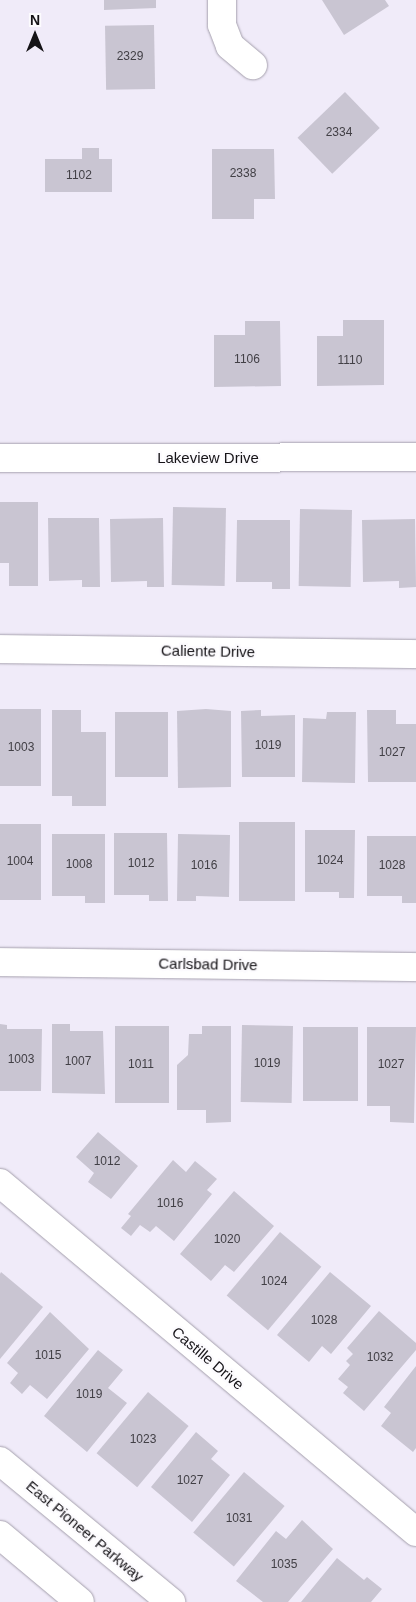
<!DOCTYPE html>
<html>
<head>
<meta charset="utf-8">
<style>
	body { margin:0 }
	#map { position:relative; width:416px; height:1602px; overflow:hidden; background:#f0ebf9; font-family:Arial,sans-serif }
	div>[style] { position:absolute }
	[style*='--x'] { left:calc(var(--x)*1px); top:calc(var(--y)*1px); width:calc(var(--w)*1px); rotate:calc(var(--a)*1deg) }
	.building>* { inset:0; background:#c9c5d2; transform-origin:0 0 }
	.roads { filter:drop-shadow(0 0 1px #a5a0ad) drop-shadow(0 0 1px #a5a0ad) }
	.minor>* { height:28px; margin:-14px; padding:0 14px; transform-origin:14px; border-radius:14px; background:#fff }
	.major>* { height:28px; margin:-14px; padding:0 14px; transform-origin:14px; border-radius:14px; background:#fff }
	span { translate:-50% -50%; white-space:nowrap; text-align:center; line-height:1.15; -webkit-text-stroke:4.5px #fcfbfe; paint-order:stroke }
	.number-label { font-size:12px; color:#424046 }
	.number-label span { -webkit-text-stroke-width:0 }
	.street-label { font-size:15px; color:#151317 }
	.north { position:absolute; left:10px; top:10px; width:50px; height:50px; -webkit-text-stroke:4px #fcfbfe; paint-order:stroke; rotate:0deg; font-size:14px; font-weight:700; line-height:20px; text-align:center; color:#151317 }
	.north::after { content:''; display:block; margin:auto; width:18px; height:22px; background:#151317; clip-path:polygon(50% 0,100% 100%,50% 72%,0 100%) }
</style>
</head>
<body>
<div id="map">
	<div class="building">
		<i style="clip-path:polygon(104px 0,156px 0,156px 8px,104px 10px)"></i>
		<i style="clip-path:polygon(322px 0,385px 0,389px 6px,344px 35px)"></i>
		<i style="left:154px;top:25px;width:64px;height:49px;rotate:89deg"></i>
		<i style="left:345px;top:92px;width:50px;height:66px;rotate:46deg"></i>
		<i style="clip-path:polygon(82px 148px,99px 148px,99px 159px,112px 159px,112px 192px,45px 192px,45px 159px,82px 159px)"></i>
		<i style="clip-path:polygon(212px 149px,274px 149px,275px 199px,254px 199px,254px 219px,212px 219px)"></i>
		<i style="clip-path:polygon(343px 320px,384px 320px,384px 385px,317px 386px,317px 336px,343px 336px)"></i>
		<i style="clip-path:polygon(245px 321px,280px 321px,281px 386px,214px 387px,214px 335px,245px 335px)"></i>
		<i style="clip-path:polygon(0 502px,38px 502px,38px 586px,9px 586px,9px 563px,0 563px)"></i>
		<i style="left:173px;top:507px;width:53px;height:78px;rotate:1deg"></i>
		<i style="left:300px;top:509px;width:52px;height:77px;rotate:1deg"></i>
		<i style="clip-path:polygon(48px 518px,99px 518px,100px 587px,82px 587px,82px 580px,49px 581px)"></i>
		<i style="clip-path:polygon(163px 518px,164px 587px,147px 587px,147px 581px,111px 582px,110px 519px)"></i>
		<i style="clip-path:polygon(415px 519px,416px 587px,399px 588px,399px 581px,363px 582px,362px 520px)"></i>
		<i style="clip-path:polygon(237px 520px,290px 520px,290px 589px,272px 589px,272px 582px,236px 582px)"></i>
		<i style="left:0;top:709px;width:41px;height:77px"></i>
		<i style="clip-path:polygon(206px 709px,231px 711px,231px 787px,178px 788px,177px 711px)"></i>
		<i style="clip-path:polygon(52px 710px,81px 710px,81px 732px,106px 732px,106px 806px,72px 806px,72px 796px,52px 796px)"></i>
		<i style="clip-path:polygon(261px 710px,261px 716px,295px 715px,295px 777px,242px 777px,241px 711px)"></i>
		<i style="clip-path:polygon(367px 710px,396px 710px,396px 724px,416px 724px,416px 782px,368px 782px)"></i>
		<i style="left:168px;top:712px;width:65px;height:53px;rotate:90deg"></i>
		<i style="clip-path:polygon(327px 712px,356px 712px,355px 783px,302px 782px,303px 718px,326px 719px)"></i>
		<i style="left:295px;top:822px;width:79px;height:56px;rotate:90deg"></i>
		<i style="left:0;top:824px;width:41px;height:76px"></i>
		<i style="clip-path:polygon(305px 830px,355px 830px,354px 898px,339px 898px,339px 892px,305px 892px)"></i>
		<i style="clip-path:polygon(114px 833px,167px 833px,168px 901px,149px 901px,149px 895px,114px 895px)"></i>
		<i style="clip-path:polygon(52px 834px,105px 834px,105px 903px,85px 903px,85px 896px,52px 896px)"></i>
		<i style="clip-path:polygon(178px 834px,230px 835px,229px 897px,196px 896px,196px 901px,177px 901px)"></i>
		<i style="clip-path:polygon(367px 836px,416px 836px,416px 903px,402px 903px,402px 896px,367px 896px)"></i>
		<i style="clip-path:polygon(0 1024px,7px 1025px,7px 1029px,42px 1029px,41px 1091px,0 1091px)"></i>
		<i style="clip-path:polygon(52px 1024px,70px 1024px,70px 1031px,103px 1031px,105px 1094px,52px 1093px)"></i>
		<i style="left:242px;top:1025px;width:51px;height:77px;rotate:1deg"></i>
		<i style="left:115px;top:1026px;width:54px;height:77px"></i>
		<i style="clip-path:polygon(202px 1026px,231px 1026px,231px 1122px,206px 1123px,206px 1110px,177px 1110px,177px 1065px,188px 1055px,189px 1034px,202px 1034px)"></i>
		<i style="left:303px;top:1027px;width:55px;height:74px"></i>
		<i style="clip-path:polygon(367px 1027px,416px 1027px,414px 1123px,390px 1122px,390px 1106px,367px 1106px)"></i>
		<i style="clip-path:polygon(98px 1132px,138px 1166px,111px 1199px,88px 1182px,94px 1173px,76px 1157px)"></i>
		<i style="clip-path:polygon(173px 1160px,186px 1172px,195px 1161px,217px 1179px,207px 1190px,212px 1194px,174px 1241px,156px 1226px,150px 1232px,140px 1225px,131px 1236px,121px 1228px,131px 1216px,128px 1214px)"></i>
		<i style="clip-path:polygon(234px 1191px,274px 1226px,234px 1272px,225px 1265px,211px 1281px,180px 1254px)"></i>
		<i style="left:280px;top:1232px;width:54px;height:83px;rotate:40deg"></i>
		<i style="clip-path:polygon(1px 1272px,43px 1307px,0 1359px,0 1274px)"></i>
		<i style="clip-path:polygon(330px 1272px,371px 1306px,331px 1354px,322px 1346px,309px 1362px,277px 1335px)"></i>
		<i style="clip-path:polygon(379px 1311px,416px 1343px,416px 1350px,364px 1411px,343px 1393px,348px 1387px,338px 1379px,350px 1365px,346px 1361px,353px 1354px,347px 1348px)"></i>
		<i style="clip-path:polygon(50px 1312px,89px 1349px,47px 1399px,30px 1385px,22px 1394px,10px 1383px,18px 1373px,7px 1363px)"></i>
		<i style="clip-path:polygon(98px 1350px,123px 1370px,108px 1388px,127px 1403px,87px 1452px,44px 1416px)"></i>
		<i style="clip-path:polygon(416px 1366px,416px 1448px,413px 1452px,381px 1426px,391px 1413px,384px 1407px)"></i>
		<i style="left:148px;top:1392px;width:53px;height:80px;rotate:40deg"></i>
		<i style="clip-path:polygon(196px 1432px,218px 1451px,211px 1459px,230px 1475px,192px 1522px,151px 1487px)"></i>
		<i style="left:244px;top:1472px;width:53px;height:79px;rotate:40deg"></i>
		<i style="clip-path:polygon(302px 1520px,333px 1549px,288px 1602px,263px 1602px,236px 1581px,276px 1531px,286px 1539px)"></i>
		<i style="clip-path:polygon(337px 1558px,364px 1580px,367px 1577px,382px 1589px,371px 1602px,301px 1602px)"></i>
	</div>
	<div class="roads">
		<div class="minor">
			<i style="--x:222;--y:0;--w:25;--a:90"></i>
			<i style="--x:222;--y:25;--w:22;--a:69"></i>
			<i style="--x:230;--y:46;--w:30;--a:40"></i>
			<i style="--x:0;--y:458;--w:416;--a:-0.1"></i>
			<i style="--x:0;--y:649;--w:416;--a:0.7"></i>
			<i style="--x:0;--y:962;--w:416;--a:0.7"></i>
			<i style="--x:0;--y:1183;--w:543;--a:39.99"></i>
		</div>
		<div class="major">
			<i style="--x:0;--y:1461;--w:222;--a:39.5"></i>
			<i style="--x:0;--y:1535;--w:104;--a:39.9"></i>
		</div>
	</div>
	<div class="number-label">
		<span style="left:130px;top:57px">2329</span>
		<span style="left:339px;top:133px">2334</span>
		<span style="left:243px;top:174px">2338</span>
		<span style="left:79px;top:176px">1102</span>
		<span style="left:247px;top:360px">1106</span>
		<span style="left:350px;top:361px">1110</span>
		<span style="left:268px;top:746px">1019</span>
		<span style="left:21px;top:748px">1003</span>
		<span style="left:392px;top:753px">1027</span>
		<span style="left:330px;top:861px">1024</span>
		<span style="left:20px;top:862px">1004</span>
		<span style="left:141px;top:864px">1012</span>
		<span style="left:79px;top:865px">1008</span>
		<span style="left:204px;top:866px">1016</span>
		<span style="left:392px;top:866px">1028</span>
		<span style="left:21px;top:1060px">1003</span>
		<span style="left:78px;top:1062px">1007</span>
		<span style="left:267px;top:1064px">1019</span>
		<span style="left:141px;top:1065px">1011</span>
		<span style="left:391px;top:1065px">1027</span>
		<span style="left:107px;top:1162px">1012</span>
		<span style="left:170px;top:1204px">1016</span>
		<span style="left:227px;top:1240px">1020</span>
		<span style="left:274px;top:1282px">1024</span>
		<span style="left:324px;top:1321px">1028</span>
		<span style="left:48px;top:1356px">1015</span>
		<span style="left:380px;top:1358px">1032</span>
		<span style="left:89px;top:1395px">1019</span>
		<span style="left:143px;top:1440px">1023</span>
		<span style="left:190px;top:1481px">1027</span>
		<span style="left:239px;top:1519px">1031</span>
		<span style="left:284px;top:1565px">1035</span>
	</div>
	<div class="street-label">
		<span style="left:208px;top:458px">Lakeview Drive</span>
		<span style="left:208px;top:651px;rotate:1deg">Caliente Drive</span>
		<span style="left:208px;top:964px;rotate:1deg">Carlsbad Drive</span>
		<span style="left:208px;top:1358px;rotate:40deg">Castille Drive</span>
		<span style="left:85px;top:1531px;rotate:40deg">East Pioneer Parkway</span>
	</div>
	<div class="north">N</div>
</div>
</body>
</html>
